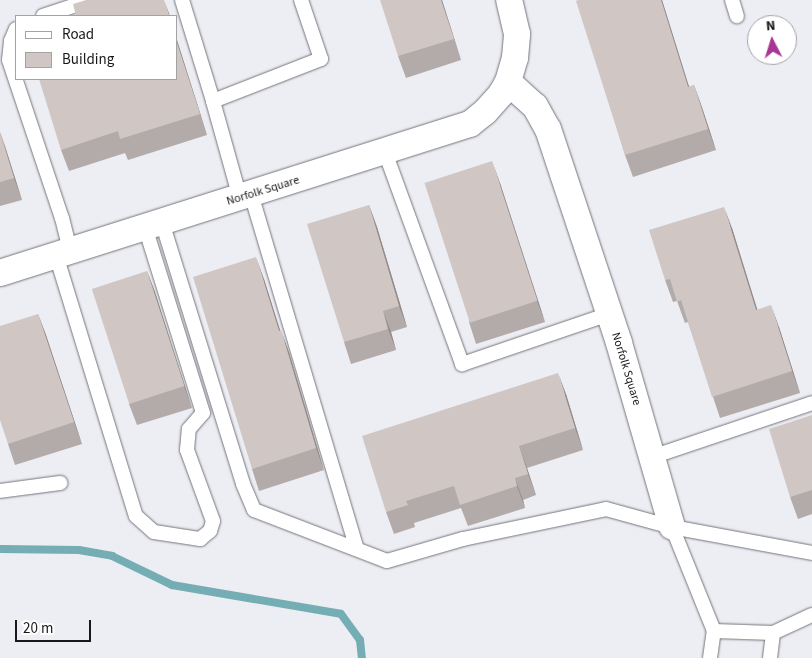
<!DOCTYPE html>
<html>
<head>
<meta charset="utf-8">
<style>
	body { margin:0 }
	#map { position:relative; width:812px; height:658px; overflow:hidden; background:#ededf4; font-family:"Source Sans 3",sans-serif }
	div>[style] { position:absolute }
	[style*='--x'] { left:calc(var(--x)*1px); top:calc(var(--y)*1px); width:calc(var(--w)*1px); rotate:calc(var(--a)*1deg) }
	.stream>* { height:8px; margin:-4px; padding:0 4px; transform-origin:4px; border-radius:4px; background:#74aeb4 }
	.roads { filter:drop-shadow(0 0 1px #74747b) drop-shadow(0 0 1px #74747b) }
	.lane>* { height:14px; margin:-7px; padding:0 7px; transform-origin:7px; border-radius:7px; background:#fff }
	.street>* { height:26px; margin:-13px; padding:0 13px; transform-origin:13px; border-radius:13px; background:#fff }
	.wall>* { inset:0; background:#b3aba9 }
	.shaded-wall>* { inset:0; background:#928b8a }
	.building>* { inset:0; background:#d0c7c5; transform-origin:0 0 }
	span { translate:-50% -50%; white-space:nowrap; text-align:center; line-height:1.15; -webkit-text-stroke:5px #fff; paint-order:stroke }
	.street-label { font-size:12px; color:#18181b }
	.legend { position:absolute; left:15px; top:15px; width:162px; height:65px; box-sizing:border-box; background:#fff; border:1px solid #a3a3a4; margin:0; padding:6px 9px; list-style:none; font-size:15px; color:#18181b }
	.legend li { display:flex; align-items:center; gap:10px; height:25px }
	.legend b { width:25px; border:1px solid #a3a3a4 }
	.north { position:absolute; left:747px; top:15px; width:50px; height:50px; box-sizing:border-box; background:#fff; border:1px solid #a3a3a4; border-radius:50%; rotate:355deg; font-size:14px; font-weight:700; line-height:20px; text-align:center; color:#18181b }
	.north::after { content:''; display:block; margin:auto; width:18px; height:22px; background:#a63794; clip-path:polygon(50% 0,100% 100%,50% 72%,0 100%) }
	.scale { position:absolute; left:15px; top:620px; width:76px; height:22px; box-sizing:border-box; border:2px solid #18181b; border-top:0; padding-left:6px; font-size:15px; line-height:18px; white-space:nowrap; color:#18181b; -webkit-text-stroke:4px #fff; paint-order:stroke }
</style>
</head>
<body>
<div id="map">
	<div class="stream">
		<i style="--x:0;--y:549;--w:79;--a:0.7"></i>
		<i style="--x:79;--y:550;--w:34;--a:10"></i>
		<i style="--x:112;--y:556;--w:67;--a:25.8"></i>
		<i style="--x:172;--y:585;--w:171;--a:9.7"></i>
		<i style="--x:341;--y:614;--w:32;--a:54"></i>
		<i style="--x:360;--y:640;--w:18;--a:84"></i>
	</div>
	<div class="roads">
		<div class="lane">
			<i style="--x:182;--y:0;--w:106;--a:72.9"></i>
			<i style="--x:732;--y:0;--w:17;--a:73"></i>
			<i style="--x:43;--y:16;--w:51;--a:-18.4"></i>
			<i style="--x:16;--y:29;--w:13;--a:113"></i>
			<i style="--x:11;--y:41;--w:19;--a:96"></i>
			<i style="--x:9;--y:60;--w:167;--a:71.5"></i>
			<i style="--x:62;--y:218;--w:33;--a:76"></i>
			<i style="--x:385;--y:152;--w:226;--a:70"></i>
			<i style="--x:462;--y:364;--w:155;--a:-18.8"></i>
			<i style="--x:251;--y:194;--w:370;--a:73.4"></i>
			<i style="--x:240;--y:198;--w:101;--a:-105.6"></i>
			<i style="--x:213;--y:101;--w:116;--a:-21.3"></i>
			<i style="--x:321;--y:59;--w:62;--a:-108.7"></i>
			<i style="--x:162;--y:222;--w:274;--a:72.8"></i>
			<i style="--x:243;--y:484;--w:28;--a:67"></i>
			<i style="--x:254;--y:510;--w:142;--a:21"></i>
			<i style="--x:387;--y:561;--w:79;--a:-16.1"></i>
			<i style="--x:463;--y:539;--w:146;--a:-11.8"></i>
			<i style="--x:606;--y:509;--w:68;--a:15.3"></i>
			<i style="--x:672;--y:527;--w:142;--a:10.5"></i>
			<i style="--x:56;--y:255;--w:273;--a:73"></i>
			<i style="--x:136;--y:516;--w:24;--a:42"></i>
			<i style="--x:154;--y:532;--w:47;--a:8.7"></i>
			<i style="--x:200;--y:539;--w:13;--a:-39"></i>
			<i style="--x:210;--y:531;--w:10;--a:-73"></i>
			<i style="--x:213;--y:521;--w:76;--a:-110.1"></i>
			<i style="--x:187;--y:450;--w:21;--a:-85"></i>
			<i style="--x:189;--y:429;--w:21;--a:-49"></i>
			<i style="--x:203;--y:413;--w:195;--a:-107.3"></i>
			<i style="--x:652;--y:457;--w:169;--a:-18.6"></i>
			<i style="--x:0;--y:491;--w:61;--a:-7.6"></i>
			<i style="--x:672;--y:527;--w:112;--a:68"></i>
			<i style="--x:714;--y:631;--w:59;--a:1.9"></i>
			<i style="--x:773;--y:633;--w:43;--a:-24.8"></i>
			<i style="--x:710;--y:658;--w:27;--a:-82"></i>
			<i style="--x:770;--y:658;--w:25;--a:-83"></i>
		</div>
		<div class="street">
			<i style="--x:508;--y:82;--w:36;--a:42"></i>
			<i style="--x:535;--y:106;--w:26;--a:61"></i>
			<i style="--x:548;--y:129;--w:225;--a:71.6"></i>
			<i style="--x:619;--y:343;--w:191;--a:73.9"></i>
			<i style="--x:0;--y:273;--w:493;--a:-17.6"></i>
			<i style="--x:470;--y:124;--w:19;--a:-39"></i>
			<i style="--x:485;--y:112;--w:24;--a:-48"></i>
			<i style="--x:501;--y:94;--w:14;--a:-60"></i>
			<i style="--x:508;--y:82;--w:25;--a:-74"></i>
			<i style="--x:515;--y:58;--w:24;--a:-85"></i>
			<i style="--x:517;--y:34;--w:35;--a:-103"></i>
		</div>
	</div>
	<div class="wall">
		<i style="clip-path:polygon(442px 0,461px 60px,406px 78px,398px 56px)"></i>
		<i style="clip-path:polygon(578px 0,662px 0,689px 87px,694px 85px,716px 150px,633px 177px,625px 155px)"></i>
		<i style="clip-path:polygon(176px 37px,207px 135px,128px 160px,125px 153px,69px 171px,61px 150px)"></i>
		<i style="clip-path:polygon(0 132px,22px 200px,0 206px)"></i>
		<i style="clip-path:polygon(500px 183px,545px 322px,476px 344px,469px 322px)"></i>
		<i style="clip-path:polygon(369px 205px,377px 227px,407px 327px,391px 332px,396px 350px,351px 364px,344px 342px)"></i>
		<i style="clip-path:polygon(732px 228px,757px 310px,779px 327px,800px 393px,720px 418px,688px 322px,685px 323px,677px 301px,673px 302px,665px 280px)"></i>
		<i style="clip-path:polygon(147px 271px,155px 292px,192px 408px,137px 425px,129px 404px)"></i>
		<i style="clip-path:polygon(264px 279px,280px 331px,289px 352px,324px 470px,259px 491px,252px 469px)"></i>
		<i style="clip-path:polygon(38px 314px,46px 335px,82px 444px,15px 465px,8px 444px)"></i>
		<i style="clip-path:polygon(566px 394px,583px 450px,527px 468px,536px 495px,523px 500px,525px 508px,468px 526px,461px 508px,414px 523px,415px 527px,394px 534px,386px 512px)"></i>
		<i style="clip-path:polygon(812px 415px,812px 514px,798px 519px,790px 497px)"></i>
	</div>
	<div class="shaded-wall">
		<i style="clip-path:polygon(164px 0,170px 16px,169px 16px)"></i>
		<i style="clip-path:polygon(441px 0,442px 0,461px 60px)"></i>
		<i style="clip-path:polygon(661px 0,662px 0,696px 109px,688px 87px)"></i>
		<i style="clip-path:polygon(176px 37px,207px 135px,200px 114px,176px 40px)"></i>
		<i style="clip-path:polygon(694px 85px,702px 107px,716px 150px,708px 129px)"></i>
		<i style="clip-path:polygon(0 132px,6px 149px,22px 200px,14px 178px)"></i>
		<i style="clip-path:polygon(492px 161px,500px 183px,545px 322px,537px 301px)"></i>
		<i style="clip-path:polygon(369px 205px,377px 227px,407px 327px,399px 306px)"></i>
		<i style="clip-path:polygon(724px 207px,732px 228px,764px 331px,756px 310px)"></i>
		<i style="clip-path:polygon(256px 257px,264px 279px,287px 352px,279px 331px)"></i>
		<i style="clip-path:polygon(147px 271px,155px 292px,192px 408px,184px 386px)"></i>
		<i style="clip-path:polygon(771px 305px,779px 327px,800px 393px,792px 371px)"></i>
		<i style="clip-path:polygon(383px 311px,391px 332px,396px 350px,388px 329px)"></i>
		<i style="clip-path:polygon(38px 314px,46px 335px,82px 444px,74px 422px)"></i>
		<i style="clip-path:polygon(281px 330px,289px 352px,324px 470px,316px 448px)"></i>
		<i style="clip-path:polygon(558px 373px,566px 394px,583px 450px,575px 428px)"></i>
		<i style="clip-path:polygon(519px 446px,527px 468px,536px 495px,528px 474px)"></i>
		<i style="clip-path:polygon(515px 478px,523px 500px,525px 508px,517px 486px)"></i>
	</div>
	<div class="building">
		<i style="clip-path:polygon(86px 0,164px 0,169px 16px,76px 16px,73px 4px)"></i>
		<i style="clip-path:polygon(380px 0,441px 0,454px 39px,398px 56px)"></i>
		<i style="clip-path:polygon(578px 0,661px 0,688px 87px,694px 85px,708px 129px,625px 155px,576px 1px)"></i>
		<i style="clip-path:polygon(176px 40px,200px 114px,120px 139px,118px 131px,61px 150px,39px 79px,176px 79px)"></i>
		<i style="clip-path:polygon(0 133px,14px 178px,0 182px)"></i>
		<i style="left:492px;top:161px;width:147px;height:71px;rotate:72deg"></i>
		<i style="clip-path:polygon(369px 205px,399px 306px,383px 311px,388px 329px,344px 342px,307px 224px)"></i>
		<i style="clip-path:polygon(724px 207px,756px 310px,771px 305px,792px 371px,712px 397px,681px 300px,677px 302px,670px 279px,665px 280px,649px 230px)"></i>
		<i style="clip-path:polygon(256px 257px,279px 331px,281px 330px,316px 448px,252px 469px,193px 277px)"></i>
		<i style="left:147px;top:271px;width:121px;height:58px;rotate:72deg"></i>
		<i style="clip-path:polygon(38px 314px,74px 422px,8px 444px,0 420px,0 326px)"></i>
		<i style="clip-path:polygon(558px 373px,575px 428px,519px 446px,528px 474px,515px 478px,517px 486px,460px 505px,454px 486px,406px 501px,408px 505px,386px 512px,362px 436px)"></i>
		<i style="clip-path:polygon(812px 415px,812px 490px,790px 497px,769px 429px)"></i>
	</div>
	<div class="street-label">
		<span style="left:263px;top:191px;rotate:-17deg">Norfolk Square</span>
		<span style="left:626px;top:369px;rotate:73deg">Norfolk Square</span>
	</div>
	<ul class="legend">
	<li><b style="height:6px;background:#fff"></b>Road</li>
	<li><b style="height:14px;background:#d0c7c5"></b>Building</li>
	</ul>
	<div class="north">N</div>
	<div class="scale">20 m</div>
</div>
</body>
</html>
